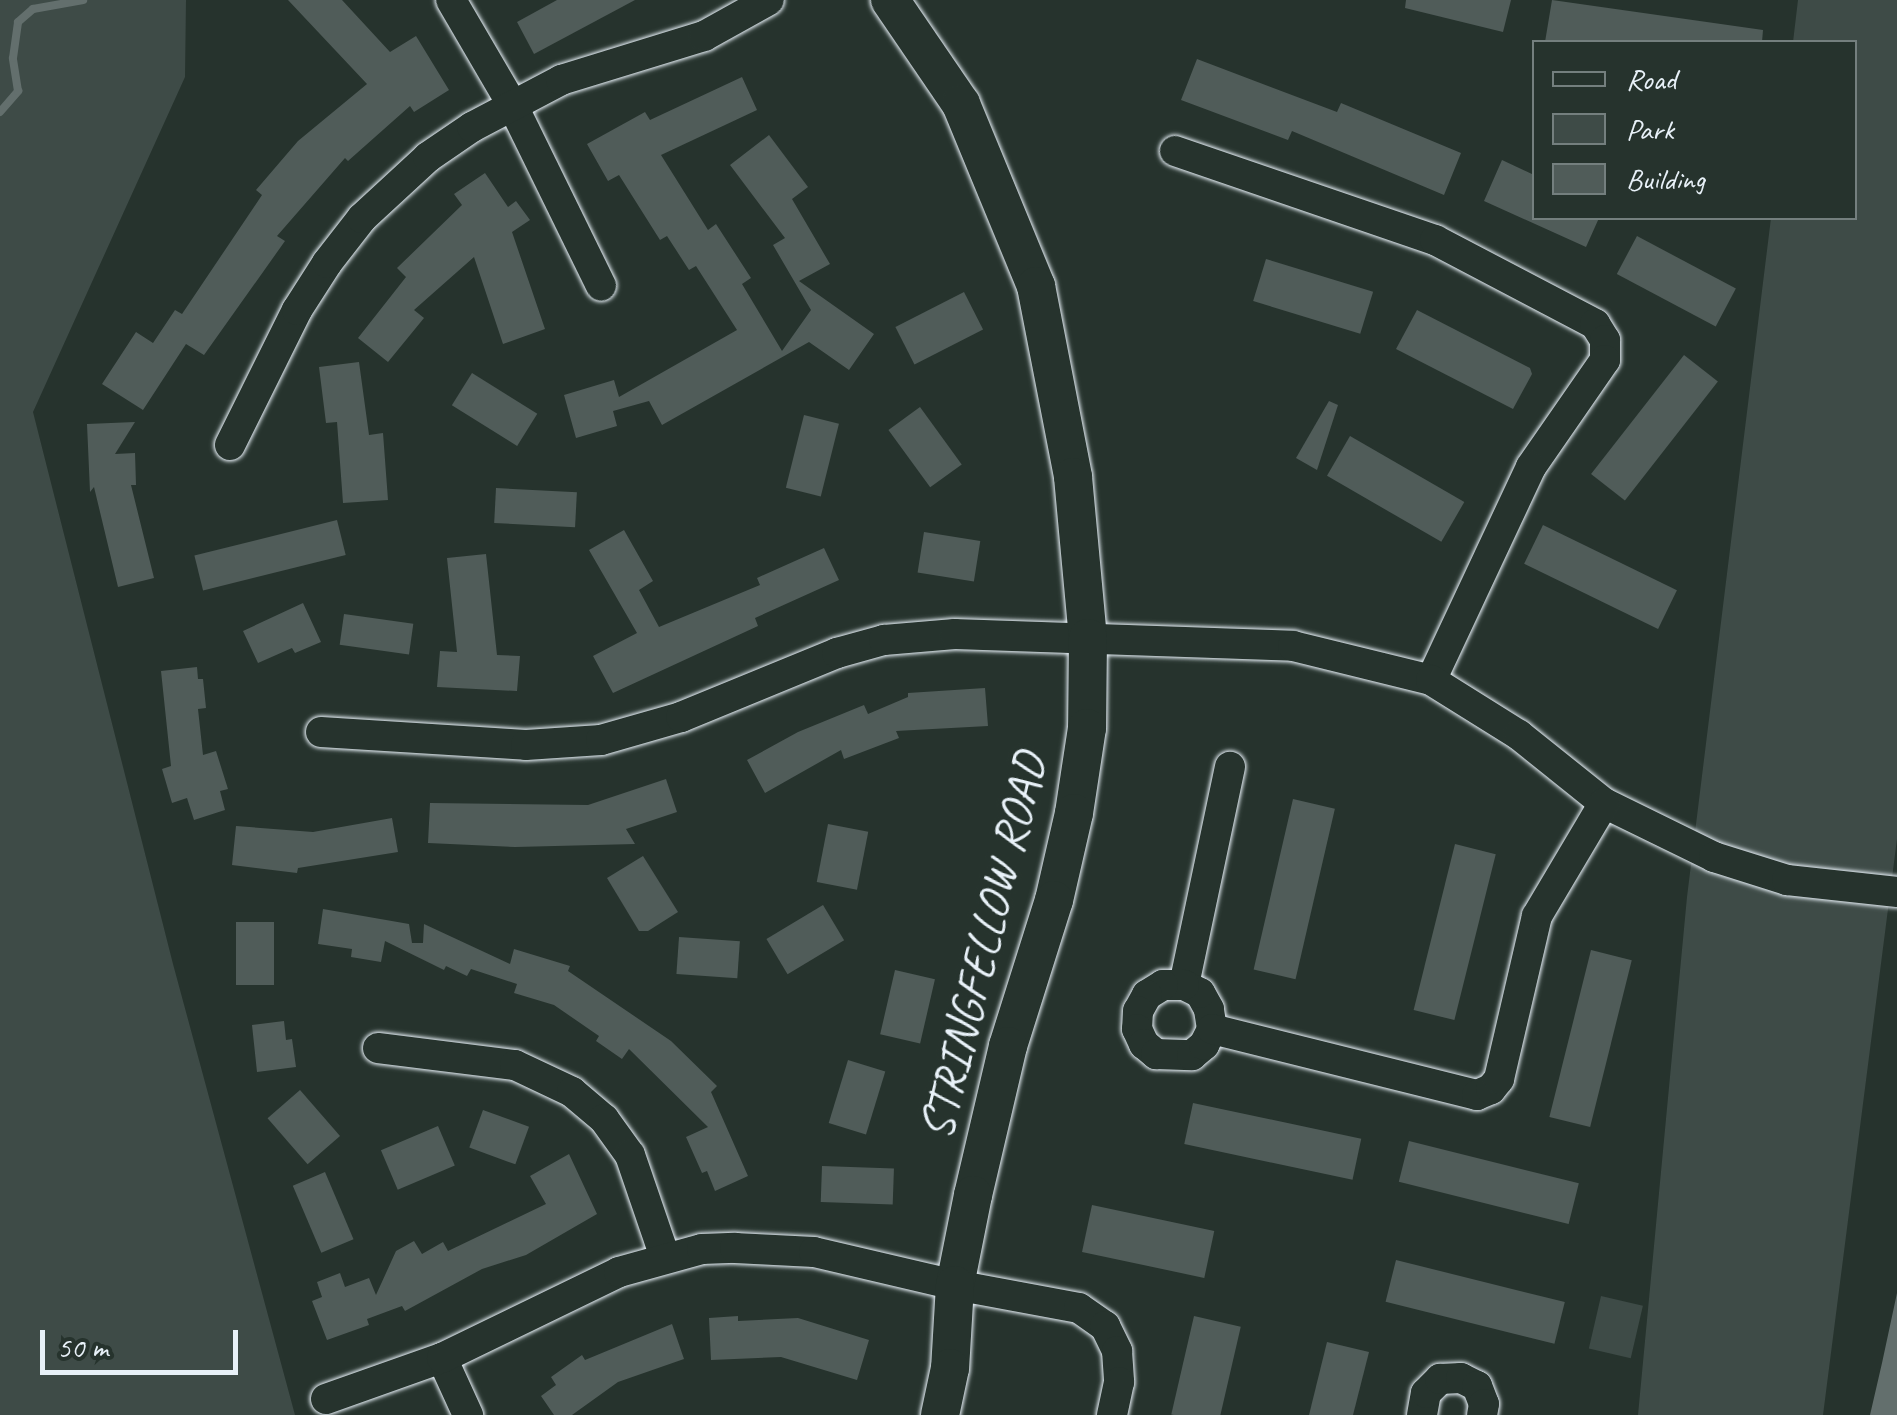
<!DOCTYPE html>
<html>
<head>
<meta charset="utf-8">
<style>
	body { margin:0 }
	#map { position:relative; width:1897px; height:1415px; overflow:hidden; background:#26332d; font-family:Caveat,sans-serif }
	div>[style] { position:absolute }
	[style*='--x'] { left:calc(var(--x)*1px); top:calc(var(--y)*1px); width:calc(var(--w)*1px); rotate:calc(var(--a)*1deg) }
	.green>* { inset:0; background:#3e4b47; transform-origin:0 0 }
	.water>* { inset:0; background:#636f6d }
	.stream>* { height:8px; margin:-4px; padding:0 4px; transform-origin:4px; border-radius:4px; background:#636f6d }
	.building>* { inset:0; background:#505c59; transform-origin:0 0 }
	.roads { filter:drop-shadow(0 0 2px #e8f1f8) drop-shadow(0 0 2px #e8f1f8) }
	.minor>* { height:30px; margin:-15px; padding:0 15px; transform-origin:15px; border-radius:15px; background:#26332d }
	.major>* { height:38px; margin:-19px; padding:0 19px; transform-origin:19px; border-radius:19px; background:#26332d }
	span { translate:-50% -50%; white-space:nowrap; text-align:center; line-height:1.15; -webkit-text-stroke:10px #26332d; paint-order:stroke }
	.street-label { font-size:48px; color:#e8f1f8 }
	.legend { position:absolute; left:1532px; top:40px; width:325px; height:180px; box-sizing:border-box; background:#26332d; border:2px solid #747f7e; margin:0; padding:12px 18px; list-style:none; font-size:30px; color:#e8f1f8 }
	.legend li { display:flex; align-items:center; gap:20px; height:50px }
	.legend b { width:50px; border:2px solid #747f7e }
	.scale { position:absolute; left:40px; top:1330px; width:198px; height:45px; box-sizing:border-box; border:5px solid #e8f1f8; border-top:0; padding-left:12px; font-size:30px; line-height:35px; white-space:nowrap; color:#e8f1f8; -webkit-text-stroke:8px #26332d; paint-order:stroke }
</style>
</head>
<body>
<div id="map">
	<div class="green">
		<i style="clip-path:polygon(0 0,186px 0,185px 77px,33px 412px,173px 964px,295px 1415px,0 1415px)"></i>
		<i style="clip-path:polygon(1798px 0,1897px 0,1897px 839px,1823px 1415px,1638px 1415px,1687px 897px,1771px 218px,1854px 218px,1854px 42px,1793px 42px)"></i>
		<i style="left:1601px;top:1296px;width:43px;height:54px;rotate:13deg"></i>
	</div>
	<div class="water">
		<i style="clip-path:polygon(1897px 1293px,1897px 1415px,1870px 1415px,1882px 1363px)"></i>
	</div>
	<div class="stream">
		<i style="--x:0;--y:112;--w:28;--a:-49"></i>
		<i style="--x:18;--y:91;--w:33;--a:-99"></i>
		<i style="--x:13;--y:58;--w:36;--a:-82"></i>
		<i style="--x:18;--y:22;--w:20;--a:-41"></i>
		<i style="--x:33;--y:9;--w:51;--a:-10.2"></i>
	</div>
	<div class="building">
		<i style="clip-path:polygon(288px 0,342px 0,390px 52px,416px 36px,449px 90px,414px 112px,410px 106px,348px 161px,345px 158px,277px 236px,285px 241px,204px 355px,186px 344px,143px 410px,102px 384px,136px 332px,153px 343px,175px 310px,182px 314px,262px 195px,256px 190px,298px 141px,367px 84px)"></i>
		<i style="clip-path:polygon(557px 0,635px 0,534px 54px,517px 22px)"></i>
		<i style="clip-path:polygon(1406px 0,1511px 0,1503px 32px,1405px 8px)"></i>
		<i style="clip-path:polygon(1552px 0,1763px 30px,1762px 42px,1545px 42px)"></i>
		<i style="clip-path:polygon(1197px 59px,1337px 112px,1341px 103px,1461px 153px,1444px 195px,1292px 131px,1288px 140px,1181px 100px)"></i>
		<i style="clip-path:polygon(742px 77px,757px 110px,661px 155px,708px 230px,716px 224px,751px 278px,742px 284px,782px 351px,811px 310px,773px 245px,785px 238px,730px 165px,769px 135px,808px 187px,792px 199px,830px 264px,799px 281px,874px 334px,849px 370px,809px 342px,662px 425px,649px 401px,613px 411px,617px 426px,576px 438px,564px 395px,614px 380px,619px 397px,737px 330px,696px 266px,689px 270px,667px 236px,660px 240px,619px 175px,608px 181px,587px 144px,645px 112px,650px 120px)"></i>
		<i style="clip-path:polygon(1502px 160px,1534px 175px,1534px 218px,1599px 218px,1586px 247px,1484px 201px)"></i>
		<i style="clip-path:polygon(485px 173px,508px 207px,516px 201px,530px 220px,512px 232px,545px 329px,503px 344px,474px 257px,414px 310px,424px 318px,388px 362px,358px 338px,406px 277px,397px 268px,462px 205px,454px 194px)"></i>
		<i style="left:1637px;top:236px;width:112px;height:43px;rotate:28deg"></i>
		<i style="left:1266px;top:259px;width:112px;height:44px;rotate:17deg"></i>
		<i style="left:964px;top:292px;width:42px;height:77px;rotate:63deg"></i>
		<i style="clip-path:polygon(1417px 310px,1530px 368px,1532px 374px,1513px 409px,1396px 349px)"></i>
		<i style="left:1684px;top:355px;width:43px;height:151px;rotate:38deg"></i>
		<i style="clip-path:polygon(359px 362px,369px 435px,383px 433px,388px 500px,343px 503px,337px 422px,326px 423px,319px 367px)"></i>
		<i style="left:472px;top:373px;width:77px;height:38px;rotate:32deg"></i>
		<i style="clip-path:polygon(1329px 401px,1338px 405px,1317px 470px,1296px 458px)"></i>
		<i style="left:920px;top:407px;width:71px;height:39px;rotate:54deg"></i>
		<i style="left:804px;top:415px;width:36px;height:75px;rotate:14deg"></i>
		<i style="clip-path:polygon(135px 422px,115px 454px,135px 453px,136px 485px,131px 485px,154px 578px,118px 587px,94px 487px,90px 492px,87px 424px)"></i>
		<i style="left:1350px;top:436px;width:132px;height:46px;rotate:30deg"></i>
		<i style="left:496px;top:488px;width:81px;height:35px;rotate:3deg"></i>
		<i style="left:337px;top:520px;width:36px;height:147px;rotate:76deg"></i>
		<i style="left:1543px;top:525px;width:149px;height:43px;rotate:26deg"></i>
		<i style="clip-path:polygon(624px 530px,653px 581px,639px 590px,659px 627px,760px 585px,757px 578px,824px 548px,839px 580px,755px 618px,758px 626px,613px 693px,593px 656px,637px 633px,589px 550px)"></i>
		<i style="left:924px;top:532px;width:57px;height:41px;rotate:9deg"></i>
		<i style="clip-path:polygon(486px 554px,497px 655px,520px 656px,517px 691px,437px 687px,440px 651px,457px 652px,447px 558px)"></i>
		<i style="clip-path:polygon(303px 603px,321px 642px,295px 653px,292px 648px,258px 663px,243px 631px)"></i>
		<i style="left:344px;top:614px;width:70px;height:31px;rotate:8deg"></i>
		<i style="clip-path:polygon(197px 667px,198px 679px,203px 679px,206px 708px,198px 709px,203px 755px,216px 751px,228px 789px,220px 791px,225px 810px,194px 820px,187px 798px,172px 803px,162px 769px,171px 766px,161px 671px)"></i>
		<i style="clip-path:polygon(985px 688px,988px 726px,896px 731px,899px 738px,844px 759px,841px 750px,765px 793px,747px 760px,798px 732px,864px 705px,868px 714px,908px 697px,908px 693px)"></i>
		<i style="clip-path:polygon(666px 779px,677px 812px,626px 829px,635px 844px,515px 847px,428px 843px,430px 803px,588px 805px)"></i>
		<i style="left:1293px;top:799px;width:43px;height:175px;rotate:13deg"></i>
		<i style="clip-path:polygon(392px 818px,398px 852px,298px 868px,297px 873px,232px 865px,236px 826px,313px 832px)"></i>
		<i style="left:828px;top:824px;width:41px;height:59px;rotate:11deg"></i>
		<i style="left:1455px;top:844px;width:42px;height:171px;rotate:14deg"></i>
		<i style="clip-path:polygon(643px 856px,678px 912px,648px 931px,639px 931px,607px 878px)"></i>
		<i style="left:823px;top:905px;width:41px;height:66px;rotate:59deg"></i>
		<i style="clip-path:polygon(323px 909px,409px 924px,412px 943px,423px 943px,424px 924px,510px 964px,514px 949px,570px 966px,568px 971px,671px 1041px,717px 1086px,711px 1092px,748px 1176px,715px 1191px,707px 1171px,702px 1173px,686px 1137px,708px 1127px,629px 1049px,622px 1059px,596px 1041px,599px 1036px,554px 1005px,514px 993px,517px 984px,471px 969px,467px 976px,446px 966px,444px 970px,385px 941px,381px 962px,351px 957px,352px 949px,318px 944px)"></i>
		<i style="left:236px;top:922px;width:38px;height:63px"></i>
		<i style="left:679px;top:937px;width:61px;height:37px;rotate:4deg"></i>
		<i style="left:1591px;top:950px;width:42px;height:172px;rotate:14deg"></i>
		<i style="left:895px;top:970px;width:41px;height:66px;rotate:13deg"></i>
		<i style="clip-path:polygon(284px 1021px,286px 1040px,292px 1039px,296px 1067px,257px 1072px,252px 1025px)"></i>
		<i style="left:848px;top:1060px;width:39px;height:66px;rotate:17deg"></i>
		<i style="left:300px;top:1090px;width:61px;height:43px;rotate:49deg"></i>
		<i style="left:1193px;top:1103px;width:172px;height:42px;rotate:12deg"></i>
		<i style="left:483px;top:1110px;width:49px;height:40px;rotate:20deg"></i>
		<i style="left:438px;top:1126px;width:43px;height:62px;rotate:67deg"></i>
		<i style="left:1409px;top:1141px;width:175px;height:42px;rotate:14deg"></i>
		<i style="clip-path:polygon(569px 1154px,597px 1214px,526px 1255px,482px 1269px,405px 1311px,402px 1306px,367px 1319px,369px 1325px,327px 1340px,312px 1301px,322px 1297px,317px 1282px,340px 1273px,345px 1287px,369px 1278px,376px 1295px,396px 1251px,414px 1241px,422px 1254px,443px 1242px,448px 1251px,546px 1204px,530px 1176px)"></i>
		<i style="left:822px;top:1166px;width:72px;height:36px;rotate:2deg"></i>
		<i style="left:325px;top:1172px;width:73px;height:35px;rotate:67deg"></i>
		<i style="left:1092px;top:1205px;width:125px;height:48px;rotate:12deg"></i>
		<i style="left:1396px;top:1260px;width:174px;height:43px;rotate:14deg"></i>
		<i style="clip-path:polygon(738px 1316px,738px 1321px,798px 1318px,869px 1340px,857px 1380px,781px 1357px,711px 1360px,709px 1318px)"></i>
		<i style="left:1194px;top:1316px;width:48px;height:101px;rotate:13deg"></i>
		<i style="clip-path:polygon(672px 1324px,684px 1359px,618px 1382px,572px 1415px,554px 1415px,541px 1396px,556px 1385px,551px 1377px,582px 1355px,585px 1360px)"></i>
		<i style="clip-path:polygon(1327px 1342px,1369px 1352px,1353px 1415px,1309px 1415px)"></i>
	</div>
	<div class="roads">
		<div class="minor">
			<i style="--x:451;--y:0;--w:123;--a:59.7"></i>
			<i style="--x:513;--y:106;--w:200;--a:63.9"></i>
			<i style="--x:1175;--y:151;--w:275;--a:18.9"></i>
			<i style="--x:1435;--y:240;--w:181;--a:27.7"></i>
			<i style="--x:1595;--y:324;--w:19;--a:58"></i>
			<i style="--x:1605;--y:340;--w:20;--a:90"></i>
			<i style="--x:1605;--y:360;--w:130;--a:124.7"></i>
			<i style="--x:1531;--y:467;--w:235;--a:115.1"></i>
			<i style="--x:230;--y:445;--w:151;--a:-63.6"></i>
			<i style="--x:297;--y:310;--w:56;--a:-57.4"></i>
			<i style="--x:327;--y:263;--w:57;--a:-52.1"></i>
			<i style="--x:362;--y:218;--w:90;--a:-42.7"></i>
			<i style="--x:428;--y:157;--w:53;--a:-34.3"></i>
			<i style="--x:472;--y:127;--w:101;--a:-27.8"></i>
			<i style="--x:561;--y:80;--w:150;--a:-17.1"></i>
			<i style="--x:704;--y:36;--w:74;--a:-29"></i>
			<i style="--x:321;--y:732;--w:205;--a:3.6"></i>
			<i style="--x:526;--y:745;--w:75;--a:-3.8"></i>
			<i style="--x:601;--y:740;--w:83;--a:-16"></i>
			<i style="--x:681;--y:717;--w:169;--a:-22.3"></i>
			<i style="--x:837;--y:653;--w:49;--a:-15.5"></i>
			<i style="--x:884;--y:640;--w:71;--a:-4.8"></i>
			<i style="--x:955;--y:634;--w:338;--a:2"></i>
			<i style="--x:1293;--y:646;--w:142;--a:13.8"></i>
			<i style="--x:1431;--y:680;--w:104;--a:32"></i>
			<i style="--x:1519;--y:735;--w:109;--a:38.7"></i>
			<i style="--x:1604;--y:803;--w:123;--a:26.1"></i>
			<i style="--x:1714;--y:857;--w:77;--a:17.5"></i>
			<i style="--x:1787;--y:880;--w:111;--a:6.2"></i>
			<i style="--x:1184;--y:985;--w:223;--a:-78.1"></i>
			<i style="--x:1212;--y:1029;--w:20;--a:-99"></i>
			<i style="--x:1209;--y:1009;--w:18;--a:-119"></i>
			<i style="--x:1200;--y:993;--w:18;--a:-153"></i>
			<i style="--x:1184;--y:985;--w:21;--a:180"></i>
			<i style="--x:1163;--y:985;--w:19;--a:148"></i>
			<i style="--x:1147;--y:995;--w:18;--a:119"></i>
			<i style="--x:1138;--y:1011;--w:18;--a:93"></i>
			<i style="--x:1137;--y:1029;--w:17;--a:65"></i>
			<i style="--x:1144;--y:1044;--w:16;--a:40"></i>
			<i style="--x:1156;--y:1054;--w:36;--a:2"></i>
			<i style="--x:1192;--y:1055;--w:16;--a:-40"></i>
			<i style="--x:1204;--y:1045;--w:18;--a:-63"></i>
			<i style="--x:1212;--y:1029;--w:273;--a:14"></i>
			<i style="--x:1477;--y:1095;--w:15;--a:-23"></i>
			<i style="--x:1491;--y:1089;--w:13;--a:-51"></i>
			<i style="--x:1499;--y:1079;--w:167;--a:-76.9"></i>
			<i style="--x:1537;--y:916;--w:131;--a:-59.3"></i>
			<i style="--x:378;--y:1048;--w:138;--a:7.1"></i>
			<i style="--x:515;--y:1065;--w:63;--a:25.3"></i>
			<i style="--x:572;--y:1092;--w:42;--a:40.2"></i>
			<i style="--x:604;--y:1119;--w:44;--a:54.2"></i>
			<i style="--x:630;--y:1155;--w:108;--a:71.1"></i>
			<i style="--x:442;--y:1358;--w:63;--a:65.5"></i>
			<i style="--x:326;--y:1399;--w:123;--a:-19.5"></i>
			<i style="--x:442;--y:1358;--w:197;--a:-25.9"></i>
			<i style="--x:619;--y:1272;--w:86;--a:-15.5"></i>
			<i style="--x:702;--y:1249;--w:33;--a:-2"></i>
			<i style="--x:735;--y:1248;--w:79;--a:2.9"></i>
			<i style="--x:814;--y:1252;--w:145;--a:13.2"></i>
			<i style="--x:955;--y:1285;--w:126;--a:10.5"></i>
			<i style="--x:1079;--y:1308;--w:32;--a:35"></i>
			<i style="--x:1105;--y:1326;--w:28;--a:64"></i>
			<i style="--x:1117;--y:1351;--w:31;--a:86"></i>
			<i style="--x:1119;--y:1382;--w:34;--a:102"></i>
			<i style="--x:1422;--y:1415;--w:22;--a:-80"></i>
			<i style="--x:1426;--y:1393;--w:20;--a:-45"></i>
			<i style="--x:1440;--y:1379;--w:21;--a:-3"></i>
			<i style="--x:1461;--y:1378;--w:18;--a:27"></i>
			<i style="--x:1477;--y:1386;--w:19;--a:69"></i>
			<i style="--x:1484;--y:1404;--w:11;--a:100"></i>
		</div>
		<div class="major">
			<i style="--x:890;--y:0;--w:126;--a:55.7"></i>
			<i style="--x:961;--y:104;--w:197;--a:67.6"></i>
			<i style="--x:1036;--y:286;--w:195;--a:79"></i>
			<i style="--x:1073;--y:477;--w:162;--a:84.7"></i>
			<i style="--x:1088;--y:638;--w:90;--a:90.6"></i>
			<i style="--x:1087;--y:728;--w:86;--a:98.7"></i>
			<i style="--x:1074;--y:813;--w:89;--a:102.9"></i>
			<i style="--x:1054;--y:900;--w:153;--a:107.5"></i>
			<i style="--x:1008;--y:1046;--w:153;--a:103.2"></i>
			<i style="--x:973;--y:1195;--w:92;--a:101.3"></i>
			<i style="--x:955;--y:1285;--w:83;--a:93.4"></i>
			<i style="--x:950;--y:1368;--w:48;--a:102"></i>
		</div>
	</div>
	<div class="street-label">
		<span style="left:983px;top:946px;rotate:-76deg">STRINGFELLOW ROAD</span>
	</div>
	<ul class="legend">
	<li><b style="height:12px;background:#26332d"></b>Road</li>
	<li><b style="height:28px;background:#3e4b47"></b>Park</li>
	<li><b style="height:28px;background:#505c59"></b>Building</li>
	</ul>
	<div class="scale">50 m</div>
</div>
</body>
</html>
